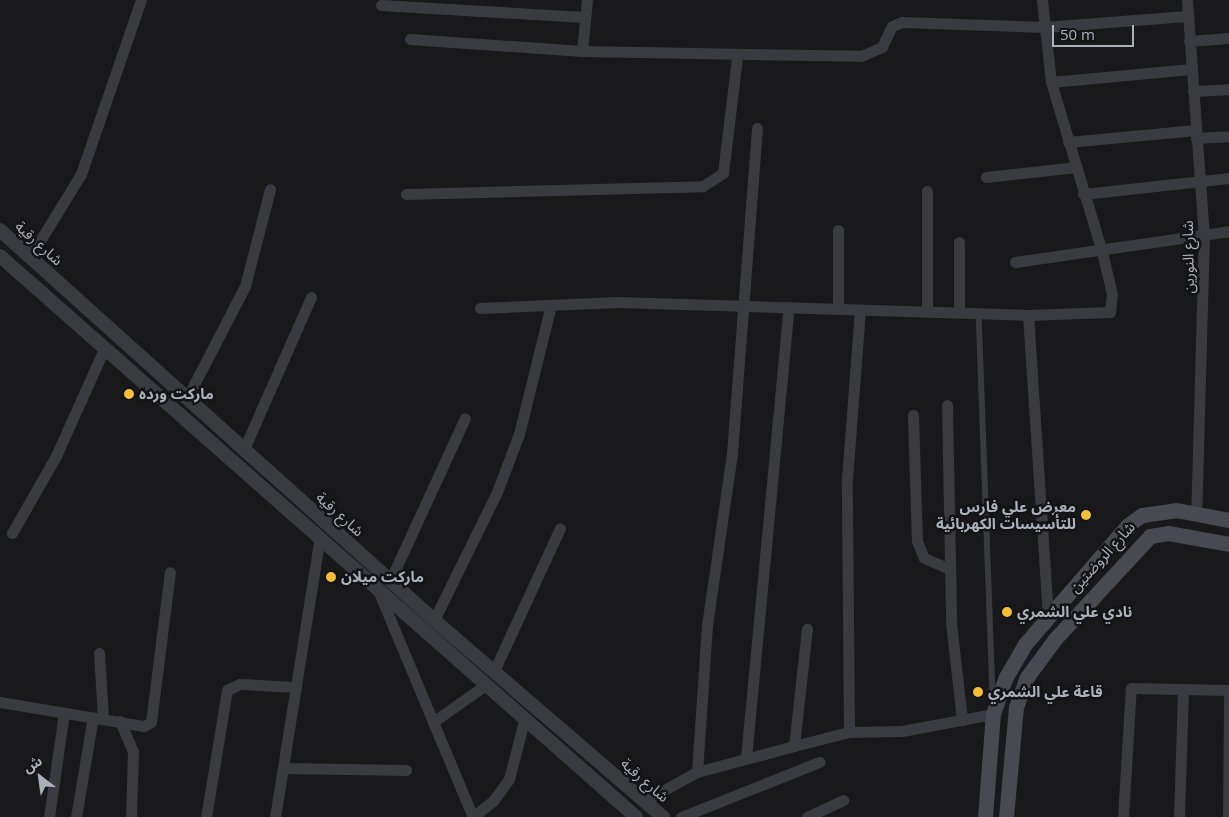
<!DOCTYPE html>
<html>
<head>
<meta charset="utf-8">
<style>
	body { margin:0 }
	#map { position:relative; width:1229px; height:817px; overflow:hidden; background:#19191b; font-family:"Open Sans","Noto Sans Arabic",sans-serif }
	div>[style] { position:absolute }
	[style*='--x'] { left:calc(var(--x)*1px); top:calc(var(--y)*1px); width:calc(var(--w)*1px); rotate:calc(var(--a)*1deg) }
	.service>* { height:5.5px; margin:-2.75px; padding:0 2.75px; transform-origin:2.75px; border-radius:2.75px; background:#3a3b41 }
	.minor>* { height:11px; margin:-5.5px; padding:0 5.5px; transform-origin:5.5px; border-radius:5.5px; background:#3a3b41 }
	.tertiary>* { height:14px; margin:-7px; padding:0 7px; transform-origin:7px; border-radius:7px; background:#3a3b41 }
	.secondary>* { height:15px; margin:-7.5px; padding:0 7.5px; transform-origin:7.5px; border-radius:7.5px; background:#484a51 }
	.dots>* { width:14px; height:14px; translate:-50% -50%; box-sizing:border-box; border:2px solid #141417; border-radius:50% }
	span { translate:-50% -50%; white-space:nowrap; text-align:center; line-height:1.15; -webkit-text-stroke:5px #141417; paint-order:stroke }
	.street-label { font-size:15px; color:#abb0bb }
	.poi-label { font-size:15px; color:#abb0bb; font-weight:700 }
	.left { translate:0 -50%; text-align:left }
	.right { translate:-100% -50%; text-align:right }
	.north { position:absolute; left:15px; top:752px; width:50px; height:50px; -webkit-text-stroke:4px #141417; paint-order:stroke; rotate:330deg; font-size:14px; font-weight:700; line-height:20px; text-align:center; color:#abb0bb }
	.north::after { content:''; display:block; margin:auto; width:18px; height:22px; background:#abb0bb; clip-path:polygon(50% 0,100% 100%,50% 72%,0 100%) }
	.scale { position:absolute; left:1052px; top:25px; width:82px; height:22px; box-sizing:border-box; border:2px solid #abb0bb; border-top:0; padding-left:6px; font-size:15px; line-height:18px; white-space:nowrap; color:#abb0bb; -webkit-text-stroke:4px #141417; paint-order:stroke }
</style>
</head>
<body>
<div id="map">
	<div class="service">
		<i style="--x:979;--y:313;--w:387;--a:87.9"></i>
	</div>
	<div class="minor">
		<i style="--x:1187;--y:0;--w:236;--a:85.9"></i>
		<i style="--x:1204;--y:235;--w:279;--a:91.6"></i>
		<i style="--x:381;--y:5;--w:204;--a:3.4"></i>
		<i style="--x:410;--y:39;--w:172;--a:4"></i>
		<i style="--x:582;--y:51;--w:279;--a:1"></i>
		<i style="--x:861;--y:56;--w:23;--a:-23"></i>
		<i style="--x:882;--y:47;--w:23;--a:-65"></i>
		<i style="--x:892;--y:26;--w:11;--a:-22"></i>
		<i style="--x:902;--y:22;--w:142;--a:2"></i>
		<i style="--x:1044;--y:27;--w:143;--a:-4.4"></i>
		<i style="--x:1189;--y:41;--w:40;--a:-4.3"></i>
		<i style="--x:582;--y:51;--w:51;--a:-84.4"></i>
		<i style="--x:1051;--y:82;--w:141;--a:-5.3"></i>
		<i style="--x:1193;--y:91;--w:36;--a:-3"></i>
		<i style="--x:1196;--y:138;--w:33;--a:-3"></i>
		<i style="--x:1068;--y:142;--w:128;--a:-5.4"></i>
		<i style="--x:986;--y:177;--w:91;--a:-6.3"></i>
		<i style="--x:927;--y:191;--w:120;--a:90"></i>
		<i style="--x:406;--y:194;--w:297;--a:-1.5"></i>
		<i style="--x:703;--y:186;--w:24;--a:-33"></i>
		<i style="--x:723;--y:173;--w:117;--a:-83.1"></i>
		<i style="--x:1083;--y:194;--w:147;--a:-6.3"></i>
		<i style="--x:30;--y:257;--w:97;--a:-58.4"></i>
		<i style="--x:81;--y:174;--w:184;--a:-71"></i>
		<i style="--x:1015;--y:262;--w:216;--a:-8.2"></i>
		<i style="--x:480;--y:308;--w:138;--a:-2.5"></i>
		<i style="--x:618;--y:302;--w:410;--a:1.8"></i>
		<i style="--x:1028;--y:315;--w:82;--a:-2.1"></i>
		<i style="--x:1110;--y:312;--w:18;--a:-84"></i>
		<i style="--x:1112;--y:294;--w:43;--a:-103.4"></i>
		<i style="--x:1102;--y:252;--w:177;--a:-106.7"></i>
		<i style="--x:1051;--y:82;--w:82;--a:-96.3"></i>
		<i style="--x:838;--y:309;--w:79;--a:-90"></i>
		<i style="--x:959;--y:312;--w:70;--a:-90"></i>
		<i style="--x:1028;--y:315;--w:303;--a:86.2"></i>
		<i style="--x:187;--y:398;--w:126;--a:-62.6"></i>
		<i style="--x:245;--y:286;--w:100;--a:-75.5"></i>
		<i style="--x:947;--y:405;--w:218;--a:88.9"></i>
		<i style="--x:951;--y:623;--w:98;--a:83.5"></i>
		<i style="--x:913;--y:415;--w:126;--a:88.2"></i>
		<i style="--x:917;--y:541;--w:18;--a:68"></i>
		<i style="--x:924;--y:558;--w:28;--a:23"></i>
		<i style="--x:244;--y:449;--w:166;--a:-66.2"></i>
		<i style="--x:12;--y:533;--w:89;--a:-60.3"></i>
		<i style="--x:56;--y:456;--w:117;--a:-65.8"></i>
		<i style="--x:390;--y:581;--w:179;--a:-65.3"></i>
		<i style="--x:380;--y:595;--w:241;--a:67.3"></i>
		<i style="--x:434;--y:620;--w:143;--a:-63.8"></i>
		<i style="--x:497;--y:492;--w:62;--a:-69.2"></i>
		<i style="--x:519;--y:434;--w:133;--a:-76.1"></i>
		<i style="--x:99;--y:653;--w:65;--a:86.5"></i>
		<i style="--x:494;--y:671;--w:157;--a:-65.2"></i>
		<i style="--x:0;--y:702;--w:146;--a:9.5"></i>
		<i style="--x:144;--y:726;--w:8;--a:-30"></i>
		<i style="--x:151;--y:722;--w:151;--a:-82.8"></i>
		<i style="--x:120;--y:721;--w:33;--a:67"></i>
		<i style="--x:133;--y:751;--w:66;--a:91.7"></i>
		<i style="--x:433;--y:722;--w:62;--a:-35.2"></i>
		<i style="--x:849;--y:732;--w:253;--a:-90.5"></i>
		<i style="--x:847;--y:479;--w:170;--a:-85.6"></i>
		<i style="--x:794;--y:746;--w:118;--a:-83.7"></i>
		<i style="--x:746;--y:758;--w:453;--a:-84.6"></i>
		<i style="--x:283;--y:768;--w:123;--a:0.9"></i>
		<i style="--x:697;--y:772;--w:147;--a:-86.1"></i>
		<i style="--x:707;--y:625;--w:174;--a:-81.7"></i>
		<i style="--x:732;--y:453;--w:326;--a:-85.6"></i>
		<i style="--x:644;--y:801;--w:60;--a:-28.7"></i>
		<i style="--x:697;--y:772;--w:100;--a:-15"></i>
		<i style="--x:794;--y:746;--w:57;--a:-14.3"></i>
		<i style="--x:849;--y:732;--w:53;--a:-1.1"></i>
		<i style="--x:902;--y:731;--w:93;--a:-10.6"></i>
		<i style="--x:49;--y:817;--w:105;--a:-81.8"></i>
		<i style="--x:76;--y:817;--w:101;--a:-80.4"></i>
		<i style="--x:206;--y:817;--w:129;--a:-80.6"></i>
		<i style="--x:227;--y:690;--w:14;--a:-25"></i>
		<i style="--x:240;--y:684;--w:56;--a:3.1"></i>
		<i style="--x:275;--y:817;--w:278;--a:-80.9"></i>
		<i style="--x:473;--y:817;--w:26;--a:-39"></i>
		<i style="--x:493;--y:801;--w:27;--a:-54"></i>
		<i style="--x:509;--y:779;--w:60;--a:-75.5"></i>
		<i style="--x:681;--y:817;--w:149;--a:-21.7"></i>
		<i style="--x:807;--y:817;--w:40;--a:-25"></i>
		<i style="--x:1123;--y:817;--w:129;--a:-86.5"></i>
		<i style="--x:1131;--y:688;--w:98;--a:1.2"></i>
		<i style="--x:1179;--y:817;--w:127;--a:-88.2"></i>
		<i style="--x:1228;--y:817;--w:127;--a:-89.5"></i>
	</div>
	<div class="tertiary">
		<i style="--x:0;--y:230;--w:583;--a:41.94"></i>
		<i style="--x:434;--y:620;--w:302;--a:40.7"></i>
		<i style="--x:0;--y:256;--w:848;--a:41.41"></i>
	</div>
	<div class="secondary">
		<i style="--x:985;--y:817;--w:103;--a:-85.6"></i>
		<i style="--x:993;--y:714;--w:39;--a:-71"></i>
		<i style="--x:1006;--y:677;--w:39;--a:-60"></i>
		<i style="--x:1026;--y:643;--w:156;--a:-49.2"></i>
		<i style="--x:1128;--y:525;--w:17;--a:-36"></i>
		<i style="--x:1142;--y:515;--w:34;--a:-8"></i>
		<i style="--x:1176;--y:510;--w:54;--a:10.7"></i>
		<i style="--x:1006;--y:817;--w:110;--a:-84.8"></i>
		<i style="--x:1016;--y:707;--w:32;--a:-70"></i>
		<i style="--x:1027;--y:677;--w:47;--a:-53.6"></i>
		<i style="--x:1055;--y:639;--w:140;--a:-47.3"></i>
		<i style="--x:1150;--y:536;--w:18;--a:-9"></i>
		<i style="--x:1168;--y:533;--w:62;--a:10.2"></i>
	</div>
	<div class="dots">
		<i style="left:129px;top:394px;background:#f6bd37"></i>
		<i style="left:1086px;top:515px;background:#f6bd37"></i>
		<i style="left:331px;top:577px;background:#f6bd37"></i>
		<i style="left:1007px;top:612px;background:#f6bd37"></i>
		<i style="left:978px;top:692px;background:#f6bd37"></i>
	</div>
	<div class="street-label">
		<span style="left:39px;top:243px;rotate:42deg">شارع رقية</span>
		<span style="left:1188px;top:257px;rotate:-91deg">شارع النورين</span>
		<span style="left:340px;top:514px;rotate:42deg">شارع رقية</span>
		<span style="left:1102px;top:557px;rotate:-48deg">شارع الروضتين</span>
		<span style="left:645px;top:780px;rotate:41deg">شارع رقية</span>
	</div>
	<div class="poi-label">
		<span class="left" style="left:139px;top:394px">ماركت ورده</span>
		<span class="right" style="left:1076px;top:515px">معرض علي فارس<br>للتأسيسات الكهربائية</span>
		<span class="left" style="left:341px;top:577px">ماركت ميلان</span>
		<span class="left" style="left:1017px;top:612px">نادي علي الشمري</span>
		<span class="left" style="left:988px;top:692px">قاعة علي الشمري</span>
	</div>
	<div class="north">ش</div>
	<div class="scale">50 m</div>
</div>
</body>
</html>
